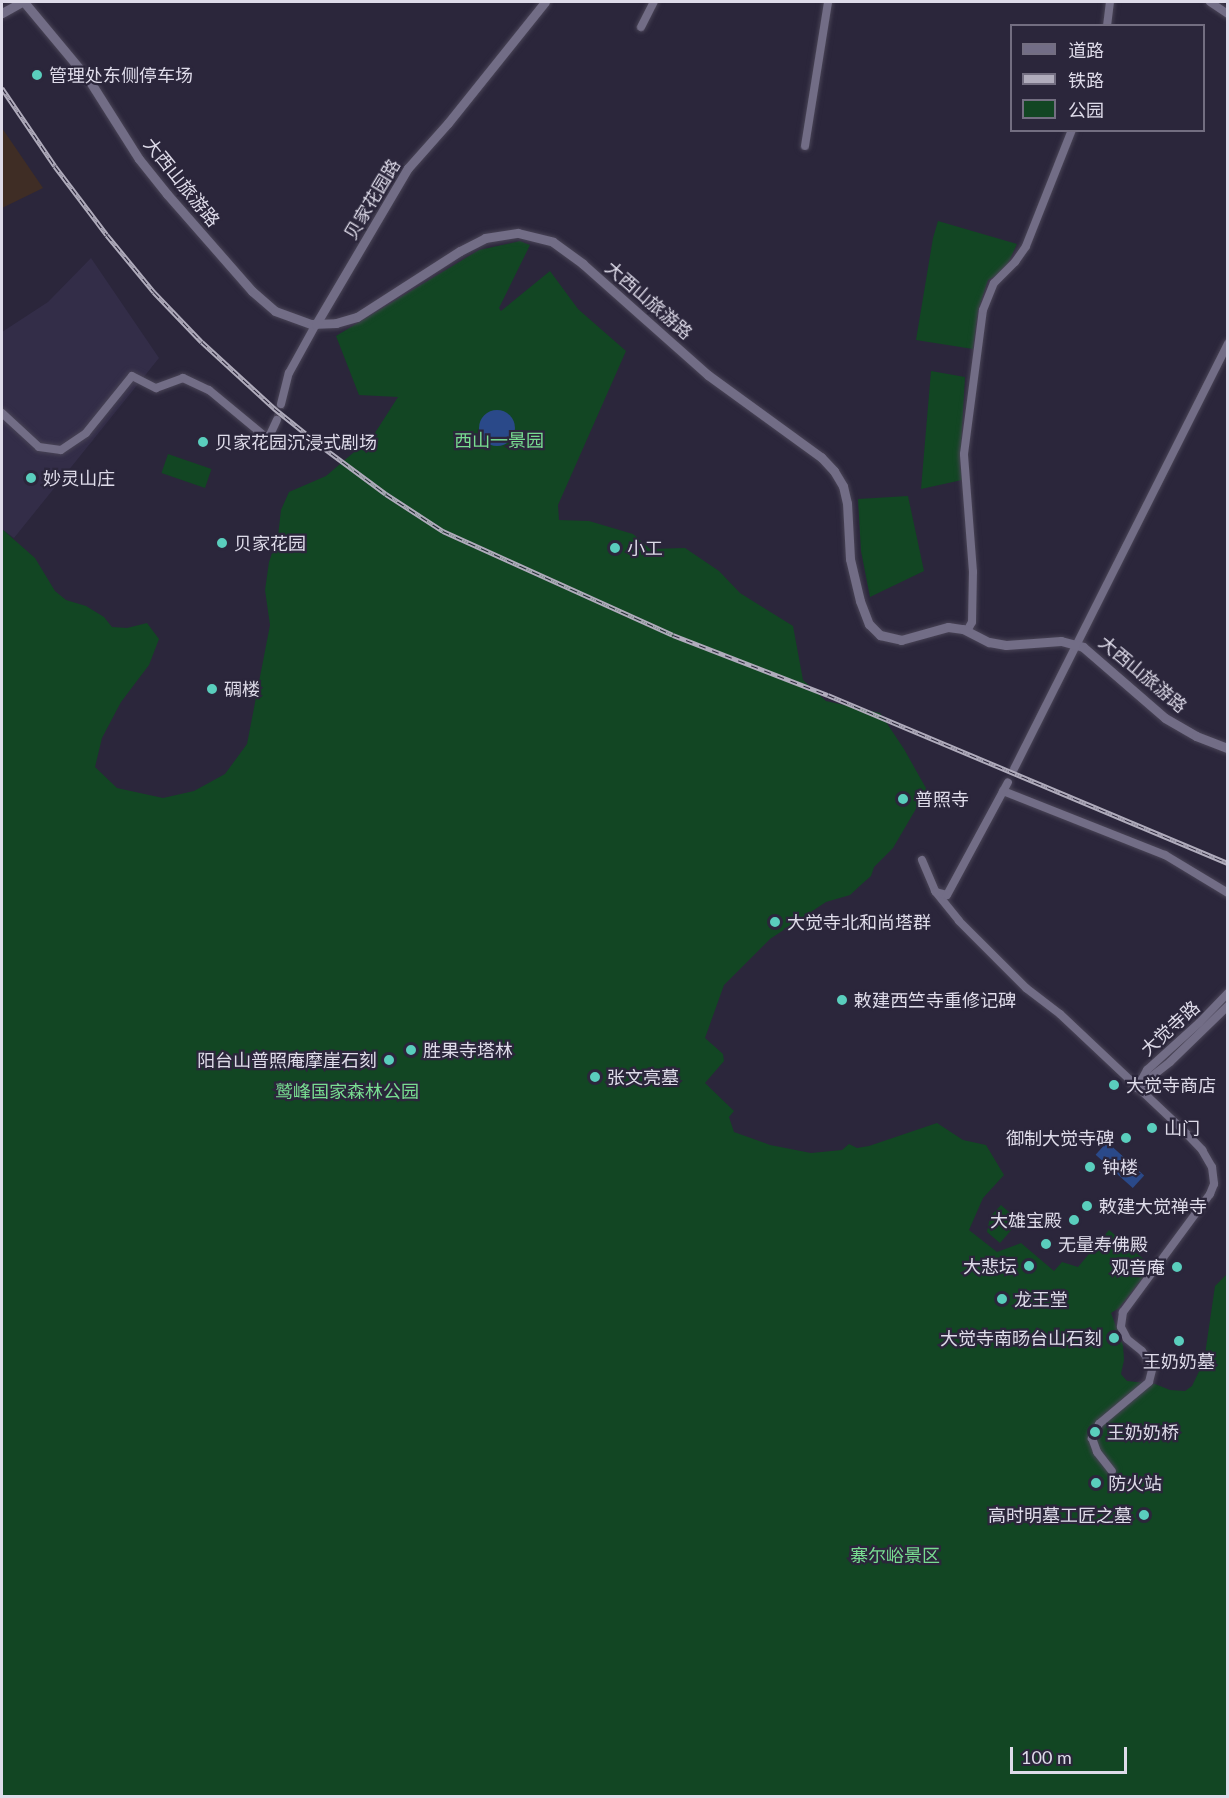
<!DOCTYPE html>
<html>
<head>
<meta charset="utf-8">
<style>
	body { margin:0 }
	#map { position:relative; width:1229px; height:1798px; overflow:hidden; background:#2b263b; font-family:Lato,"Noto Sans SC",sans-serif }
	div>[style] { position:absolute }
	[style*='--x'] { left:calc(var(--x)*1px); top:calc(var(--y)*1px); width:calc(var(--w)*1px); rotate:calc(var(--a)*1deg) }
	.built>* { inset:0; background:#332d48 }
	.education>* { inset:0; background:#3f2d25 }
	.green>* { inset:0; background:#124623; transform-origin:0 0 }
	.water>* { inset:0; background:#2a4989; transform-origin:0 0 }
	.round { border-radius:50% }
	.minor-tunnel>* { height:8px; margin-top:-4px; transform-origin:0; background:repeating-linear-gradient(90deg,#464155 0 8px,transparent 0 12px) }
	.roads { filter:drop-shadow(0 0 2px #494456) drop-shadow(0 0 2px #494456) }
	.minor>* { height:8px; margin:-4px; padding:0 4px; transform-origin:4px; border-radius:4px; background:#726d86 }
	.tertiary>* { height:9px; margin:-4.5px; padding:0 4.5px; transform-origin:4.5px; border-radius:4.5px; background:#726d86 }
	.rail>* { height:4.5px; margin-top:-2.25px; transform-origin:0; background:repeating-linear-gradient(90deg,#2b263b 0 7px,#b0acbc 0 14px); box-sizing:border-box; border-block:2px solid #b0acbc }
	.dots>* { width:16px; height:16px; translate:-50% -50%; box-sizing:border-box; border:3px solid #2b263b; border-radius:50% }
	span { translate:-50% -50%; white-space:nowrap; text-align:center; line-height:1.15; -webkit-text-stroke:4.5px #2b263b; paint-order:stroke }
	.poi-label { font-size:18px; color:#dedbe9 }
	.left { translate:0 -50%; text-align:left }
	.right { translate:-100% -50%; text-align:right }
	.street-label { font-size:18px; color:#dedbe9 }
	.park-label { font-size:18px; color:#78dd91 }
	.frame { position:absolute; inset:0; border:3px solid #dedbe9; pointer-events:none }
	.legend { position:absolute; left:1010px; top:24px; width:195px; height:108px; box-sizing:border-box; background:#2b263b; border:2px solid #736e81; margin:0; padding:8px 10px; list-style:none; font-size:18px; color:#dedbe9 }
	.legend li { display:flex; align-items:center; gap:12px; height:30px }
	.legend b { width:30px; border:2px solid #736e81 }
	.scale { position:absolute; left:1010px; top:1747px; width:117px; height:27px; box-sizing:border-box; border:3px solid #dedbe9; border-top:0; padding-left:8px; font-size:18px; line-height:21px; white-space:nowrap; color:#dedbe9; -webkit-text-stroke:4px #2b263b; paint-order:stroke }
</style>
</head>
<body>
<div id="map">
	<div class="built">
		<i style="clip-path:polygon(91px 258px,159px 358px,14px 538px,2px 529px,2px 332px,48px 302px)"></i>
	</div>
	<div class="education">
		<i style="clip-path:polygon(2px 128px,43px 188px,2px 208px)"></i>
	</div>
	<div class="green">
		<i style="clip-path:polygon(938px 221px,1017px 244px,1004px 272px,988px 280px,978px 311px,973px 349px,916px 340px,933px 238px)"></i>
		<i style="clip-path:polygon(520px 241px,530px 245px,499px 308px,501px 311px,550px 271px,578px 309px,626px 351px,558px 505px,559px 520px,589px 521px,633px 534px,650px 549px,685px 548px,719px 571px,740px 593px,793px 626px,803px 680px,826px 701px,880px 713px,904px 749px,927px 790px,893px 848px,874px 867px,871px 876px,863px 883px,850px 895px,826px 902px,770px 939px,724px 985px,705px 1038px,723px 1054px,724px 1061px,705px 1083px,734px 1111px,729px 1117px,734px 1132px,770px 1145px,811px 1153px,842px 1150px,849px 1144px,857px 1148px,869px 1146px,937px 1123px,963px 1140px,986px 1145px,1004px 1175px,983px 1198px,969px 1230px,997px 1252px,1021px 1243px,1054px 1271px,1062px 1262px,1078px 1267px,1109px 1230px,1152px 1266px,1119px 1308px,1111px 1313px,1123px 1345px,1124px 1360px,1121px 1374px,1127px 1381px,1155px 1384px,1170px 1390px,1185px 1391px,1192px 1386px,1204px 1361px,1215px 1286px,1227px 1274px,1227px 1796px,2px 1796px,2px 529px,35px 558px,55px 591px,66px 600px,86px 606px,104px 617px,112px 627px,127px 628px,147px 623px,159px 639px,149px 665px,121px 702px,102px 738px,95px 767px,117px 788px,163px 798px,194px 791px,225px 774px,247px 744px,270px 625px,265px 590px,269px 562px,278px 536px,281px 510px,289px 492px,326px 476px,373px 436px,398px 397px,359px 395px,336px 336px,479px 250px)"></i>
		<i style="clip-path:polygon(931px 371px,965px 377px,960px 465px,962px 480px,921px 489px)"></i>
		<i style="left:168px;top:454px;width:46px;height:20px;rotate:19deg"></i>
		<i style="clip-path:polygon(908px 496px,924px 571px,870px 597px,861px 551px,858px 499px)"></i>
		<i style="clip-path:polygon(1001px 1205px,1019px 1221px,1000px 1243px,987px 1232px,990px 1217px)"></i>
	</div>
	<div class="water">
		<i class="round" style="left:479px;top:410px;width:36px;height:36px"></i>
		<i style="left:1107px;top:1142px;width:50px;height:17px;rotate:42deg"></i>
	</div>
	<div class="minor-tunnel">
		<i style="--x:277;--y:420;--w:16;--a:-76"></i>
	</div>
	<div class="roads">
		<div class="minor">
			<i style="--x:1210;--y:2;--w:22;--a:34"></i>
			<i style="--x:1107;--y:26;--w:24;--a:-83"></i>
			<i style="--x:641;--y:27;--w:28;--a:-63"></i>
			<i style="--x:805;--y:146;--w:146;--a:-80.9"></i>
			<i style="--x:281;--y:404;--w:32;--a:-76"></i>
			<i style="--x:289;--y:373;--w:56;--a:-61.1"></i>
			<i style="--x:2;--y:413;--w:50;--a:42.6"></i>
			<i style="--x:39;--y:447;--w:22;--a:8"></i>
			<i style="--x:61;--y:450;--w:30;--a:-34"></i>
			<i style="--x:86;--y:433;--w:73;--a:-51.1"></i>
			<i style="--x:132;--y:376;--w:27;--a:27"></i>
			<i style="--x:156;--y:388;--w:29;--a:-20"></i>
			<i style="--x:183;--y:378;--w:29;--a:25"></i>
			<i style="--x:209;--y:390;--w:77;--a:39.7"></i>
			<i style="--x:268;--y:439;--w:21;--a:-65"></i>
			<i style="--x:967;--y:631;--w:10;--a:-61"></i>
			<i style="--x:972;--y:622;--w:50;--a:-88.9"></i>
			<i style="--x:973;--y:572;--w:118;--a:-94.4"></i>
			<i style="--x:964;--y:454;--w:145;--a:-82.5"></i>
			<i style="--x:983;--y:310;--w:29;--a:-68"></i>
			<i style="--x:994;--y:283;--w:30;--a:-45"></i>
			<i style="--x:1015;--y:262;--w:19;--a:-55"></i>
			<i style="--x:1026;--y:246;--w:125;--a:-68.4"></i>
			<i style="--x:1014;--y:769;--w:476;--a:-63.3"></i>
			<i style="--x:1003;--y:791;--w:174;--a:21.6"></i>
			<i style="--x:1165;--y:855;--w:74;--a:31.1"></i>
			<i style="--x:922;--y:860;--w:34;--a:67"></i>
			<i style="--x:935;--y:891;--w:38;--a:51"></i>
			<i style="--x:959;--y:921;--w:95;--a:45"></i>
			<i style="--x:1026;--y:988;--w:43;--a:37.4"></i>
			<i style="--x:1060;--y:1014;--w:169;--a:43.3"></i>
			<i style="--x:1183;--y:1130;--w:28;--a:46"></i>
			<i style="--x:1202;--y:1150;--w:20;--a:60"></i>
			<i style="--x:1212;--y:1167;--w:17;--a:83"></i>
			<i style="--x:1214;--y:1184;--w:11;--a:112"></i>
			<i style="--x:1210;--y:1194;--w:147;--a:126.4"></i>
			<i style="--x:1123;--y:1312;--w:15;--a:98"></i>
			<i style="--x:1121;--y:1327;--w:13;--a:63"></i>
			<i style="--x:1127;--y:1339;--w:19;--a:39"></i>
			<i style="--x:1142;--y:1351;--w:19;--a:54"></i>
			<i style="--x:1153;--y:1366;--w:16;--a:104"></i>
			<i style="--x:1149;--y:1382;--w:65;--a:140"></i>
			<i style="--x:1099;--y:1424;--w:16;--a:117"></i>
			<i style="--x:1092;--y:1438;--w:15;--a:70"></i>
			<i style="--x:1097;--y:1452;--w:24;--a:52"></i>
			<i style="--x:936;--y:892;--w:11;--a:15"></i>
			<i style="--x:947;--y:895;--w:128;--a:-61.6"></i>
			<i style="--x:1137;--y:1088;--w:21;--a:-61"></i>
			<i style="--x:1147;--y:1070;--w:70;--a:-42.1"></i>
			<i style="--x:1199;--y:1023;--w:42;--a:-46"></i>
			<i style="--x:1137;--y:1088;--w:42;--a:-38.2"></i>
			<i style="--x:1170;--y:1062;--w:81;--a:-44"></i>
		</div>
		<div class="tertiary">
			<i style="--x:24;--y:2;--w:102;--a:50.2"></i>
			<i style="--x:89;--y:80;--w:93;--a:57.7"></i>
			<i style="--x:139;--y:159;--w:45;--a:51.3"></i>
			<i style="--x:167;--y:194;--w:129;--a:48.8"></i>
			<i style="--x:252;--y:291;--w:30;--a:41"></i>
			<i style="--x:275;--y:311;--w:38;--a:20"></i>
			<i style="--x:311;--y:324;--w:25;--a:-2"></i>
			<i style="--x:336;--y:323;--w:22;--a:-16"></i>
			<i style="--x:357;--y:317;--w:122;--a:-32.7"></i>
			<i style="--x:460;--y:251;--w:28;--a:-27"></i>
			<i style="--x:485;--y:238;--w:33;--a:-9"></i>
			<i style="--x:518;--y:233;--w:36;--a:14"></i>
			<i style="--x:553;--y:242;--w:37;--a:36"></i>
			<i style="--x:583;--y:264;--w:167;--a:41.6"></i>
			<i style="--x:708;--y:375;--w:140;--a:36"></i>
			<i style="--x:821;--y:457;--w:19;--a:47"></i>
			<i style="--x:834;--y:471;--w:17;--a:59"></i>
			<i style="--x:843;--y:486;--w:17;--a:77"></i>
			<i style="--x:847;--y:503;--w:56;--a:86.9"></i>
			<i style="--x:850;--y:559;--w:43;--a:76.6"></i>
			<i style="--x:860;--y:601;--w:25;--a:69"></i>
			<i style="--x:869;--y:624;--w:16;--a:45"></i>
			<i style="--x:880;--y:635;--w:22;--a:13"></i>
			<i style="--x:901;--y:640;--w:49;--a:-15.5"></i>
			<i style="--x:948;--y:627;--w:15;--a:8"></i>
			<i style="--x:963;--y:629;--w:29;--a:27"></i>
			<i style="--x:989;--y:642;--w:17;--a:10"></i>
			<i style="--x:1006;--y:645;--w:55;--a:-4.2"></i>
			<i style="--x:1061;--y:641;--w:23;--a:15"></i>
			<i style="--x:1083;--y:647;--w:108;--a:40.9"></i>
			<i style="--x:1165;--y:718;--w:36;--a:30"></i>
			<i style="--x:1196;--y:736;--w:34;--a:21"></i>
			<i style="--x:2;--y:13;--w:23;--a:-29"></i>
			<i style="--x:316;--y:324;--w:181;--a:-59.5"></i>
			<i style="--x:408;--y:168;--w:60;--a:-48.4"></i>
			<i style="--x:448;--y:123;--w:155;--a:-51.3"></i>
		</div>
	</div>
	<div class="rail">
		<i style="--x:2;--y:88;--w:94;--a:55.8"></i>
		<i style="--x:55;--y:166;--w:86;--a:53"></i>
		<i style="--x:107;--y:235;--w:74;--a:50.5"></i>
		<i style="--x:154;--y:292;--w:69;--a:46.2"></i>
		<i style="--x:202;--y:342;--w:98;--a:42.5"></i>
		<i style="--x:274;--y:408;--w:59;--a:38.8"></i>
		<i style="--x:320;--y:445;--w:82;--a:36.6"></i>
		<i style="--x:386;--y:494;--w:68;--a:33"></i>
		<i style="--x:443;--y:531;--w:252;--a:24.3"></i>
		<i style="--x:673;--y:635;--w:166;--a:21.2"></i>
		<i style="--x:828;--y:695;--w:434;--a:22.8"></i>
	</div>
	<div class="dots">
		<i style="left:37px;top:75px;background:#5acebd"></i>
		<i style="left:203px;top:442px;background:#5acebd"></i>
		<i style="left:31px;top:478px;background:#5acebd"></i>
		<i style="left:222px;top:543px;background:#5acebd"></i>
		<i style="left:615px;top:548px;background:#5acebd"></i>
		<i style="left:212px;top:689px;background:#5acebd"></i>
		<i style="left:903px;top:799px;background:#5acebd"></i>
		<i style="left:775px;top:922px;background:#5acebd"></i>
		<i style="left:842px;top:1000px;background:#5acebd"></i>
		<i style="left:411px;top:1050px;background:#5acebd"></i>
		<i style="left:389px;top:1060px;background:#5acebd"></i>
		<i style="left:595px;top:1077px;background:#5acebd"></i>
		<i style="left:1114px;top:1085px;background:#5acebd"></i>
		<i style="left:1152px;top:1128px;background:#5acebd"></i>
		<i style="left:1126px;top:1138px;background:#5acebd"></i>
		<i style="left:1090px;top:1167px;background:#5acebd"></i>
		<i style="left:1087px;top:1206px;background:#5acebd"></i>
		<i style="left:1074px;top:1220px;background:#5acebd"></i>
		<i style="left:1046px;top:1244px;background:#5acebd"></i>
		<i style="left:1029px;top:1266px;background:#5acebd"></i>
		<i style="left:1177px;top:1267px;background:#5acebd"></i>
		<i style="left:1002px;top:1299px;background:#5acebd"></i>
		<i style="left:1114px;top:1338px;background:#5acebd"></i>
		<i style="left:1179px;top:1341px;background:#5acebd"></i>
		<i style="left:1095px;top:1432px;background:#5acebd"></i>
		<i style="left:1096px;top:1483px;background:#5acebd"></i>
		<i style="left:1144px;top:1515px;background:#5acebd"></i>
	</div>
	<div class="poi-label">
		<span class="left" style="left:49px;top:75px">管理处东侧停车场</span>
		<span class="left" style="left:215px;top:442px">贝家花园沉浸式剧场</span>
		<span class="left" style="left:43px;top:478px">妙灵山庄</span>
		<span class="left" style="left:234px;top:543px">贝家花园</span>
		<span class="left" style="left:627px;top:548px">小工</span>
		<span class="left" style="left:224px;top:689px">碉楼</span>
		<span class="left" style="left:915px;top:799px">普照寺</span>
		<span class="left" style="left:787px;top:922px">大觉寺北和尚塔群</span>
		<span class="left" style="left:854px;top:1000px">敕建西竺寺重修记碑</span>
		<span class="left" style="left:423px;top:1050px">胜果寺塔林</span>
		<span class="right" style="left:377px;top:1060px">阳台山普照庵摩崖石刻</span>
		<span class="left" style="left:607px;top:1077px">张文亮墓</span>
		<span class="left" style="left:1126px;top:1085px">大觉寺商店</span>
		<span class="left" style="left:1164px;top:1128px">山门</span>
		<span class="right" style="left:1114px;top:1138px">御制大觉寺碑</span>
		<span class="left" style="left:1102px;top:1167px">钟楼</span>
		<span class="left" style="left:1099px;top:1206px">敕建大觉禅寺</span>
		<span class="right" style="left:1062px;top:1220px">大雄宝殿</span>
		<span class="left" style="left:1058px;top:1244px">无量寿佛殿</span>
		<span class="right" style="left:1017px;top:1266px">大悲坛</span>
		<span class="right" style="left:1165px;top:1267px">观音庵</span>
		<span class="left" style="left:1014px;top:1299px">龙王堂</span>
		<span class="right" style="left:1102px;top:1338px">大觉寺南旸台山石刻</span>
		<span style="left:1179px;top:1361px">王奶奶墓</span>
		<span class="left" style="left:1107px;top:1432px">王奶奶桥</span>
		<span class="left" style="left:1108px;top:1483px">防火站</span>
		<span class="right" style="left:1132px;top:1515px">高时明墓工匠之墓</span>
	</div>
	<div class="street-label">
		<span style="left:182px;top:182px;rotate:51deg">大西山旅游路</span>
		<span style="left:372px;top:199px;rotate:-59deg">贝家花园路</span>
		<span style="left:649px;top:300px;rotate:41deg">大西山旅游路</span>
		<span style="left:1143px;top:674px;rotate:40deg">大西山旅游路</span>
		<span style="left:1170px;top:1028px;rotate:-42deg">大觉寺路</span>
	</div>
	<div class="park-label">
		<span style="left:499px;top:440px">西山一景园</span>
		<span style="left:347px;top:1091px">鹫峰国家森林公园</span>
		<span style="left:895px;top:1555px">寨尔峪景区</span>
	</div>
	<div class="frame"></div>
	<ul class="legend">
	<li><b style="height:8px;background:#726d86"></b>道路</li>
	<li><b style="height:8px;background:#b0acbc"></b>铁路</li>
	<li><b style="height:16px;background:#124623"></b>公园</li>
	</ul>
	<div class="scale">100 m</div>
</div>
</body>
</html>
